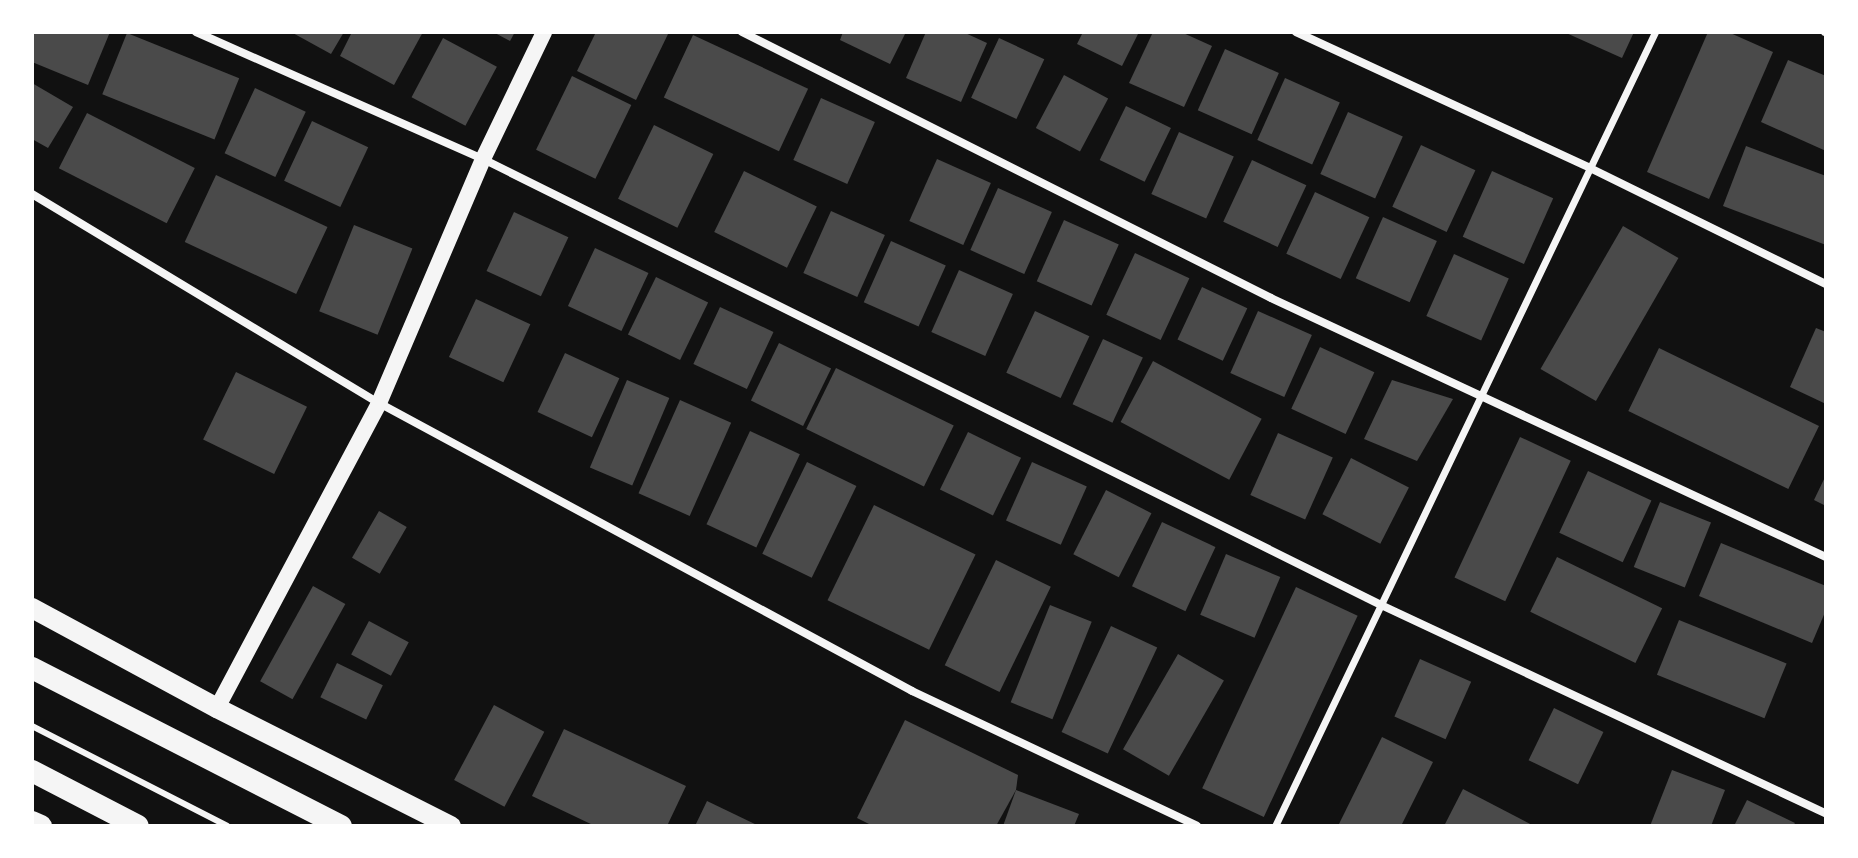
<!DOCTYPE html>
<html>
<head>
<meta charset="utf-8">
<style>
	body { margin:0 }
	#map { position:relative; width:1858px; height:858px; overflow:hidden; background:#111; font-family:Montserrat,sans-serif }
	div>[style] { position:absolute }
	[style*='--x'] { left:calc(var(--x)*1px); top:calc(var(--y)*1px); width:calc(var(--w)*1px); rotate:calc(var(--a)*1deg) }
	.building>* { inset:0; background:#4a4a4a; transform-origin:0 0 }
	.service>* { height:6px; margin:-3px; padding:0 3px; transform-origin:3px; border-radius:3px; background:#f5f5f5 }
	.pedestrian>* { height:7px; margin:-3.5px; padding:0 3.5px; transform-origin:3.5px; border-radius:3.5px; background:#f5f5f5 }
	.minor>* { height:8px; margin:-4px; padding:0 4px; transform-origin:4px; border-radius:4px; background:#f5f5f5 }
	.secondary>* { height:16px; margin:-8px; padding:0 8px; transform-origin:8px; border-radius:8px; background:#f5f5f5 }
	.primary>* { height:20px; margin:-10px; padding:0 10px; transform-origin:10px; border-radius:10px; background:#f5f5f5 }
	.trunk>* { height:22px; margin:-11px; padding:0 11px; transform-origin:11px; border-radius:11px; background:#f5f5f5 }
	span { translate:-50% -50%; white-space:nowrap; text-align:center; line-height:1.15; -webkit-text-stroke:6px #fff; paint-order:stroke }
	.frame { position:absolute; inset:0; border:34px solid #fff; pointer-events:none }
</style>
</head>
<body>
<div id="map">
	<div class="building">
		<i style="clip-path:polygon(32px 32px,110px 32px,88px 85px,32px 62px)"></i>
		<i style="clip-path:polygon(291px 32px,344px 32px,331px 54px)"></i>
		<i style="clip-path:polygon(352px 32px,423px 32px,394px 85px,340px 56px)"></i>
		<i style="clip-path:polygon(493px 32px,515px 32px,510px 41px)"></i>
		<i style="clip-path:polygon(596px 32px,669px 32px,636px 100px,577px 71px)"></i>
		<i style="clip-path:polygon(843px 32px,906px 32px,890px 64px,840px 40px)"></i>
		<i style="clip-path:polygon(926px 32px,963px 32px,987px 43px,961px 102px,906px 78px)"></i>
		<i style="clip-path:polygon(1083px 32px,1139px 32px,1122px 66px,1077px 44px)"></i>
		<i style="clip-path:polygon(1153px 32px,1181px 32px,1212px 46px,1184px 107px,1129px 83px)"></i>
		<i style="clip-path:polygon(1564px 32px,1634px 32px,1622px 58px)"></i>
		<i style="clip-path:polygon(1708px 32px,1728px 32px,1773px 52px,1709px 199px,1647px 172px)"></i>
		<i style="left:127px;top:33px;width:121px;height:66px;rotate:22deg"></i>
		<i style="left:693px;top:35px;width:127px;height:69px;rotate:25deg"></i>
		<i style="left:443px;top:38px;width:61px;height:67px;rotate:28deg"></i>
		<i style="left:999px;top:38px;width:50px;height:66px;rotate:25deg"></i>
		<i style="left:1225px;top:49px;width:59px;height:67px;rotate:24deg"></i>
		<i style="clip-path:polygon(1788px 60px,1826px 76px,1826px 151px,1761px 122px)"></i>
		<i style="left:1064px;top:75px;width:50px;height:60px;rotate:28deg"></i>
		<i style="left:572px;top:76px;width:66px;height:82px;rotate:26deg"></i>
		<i style="left:1285px;top:78px;width:60px;height:68px;rotate:24deg"></i>
		<i style="clip-path:polygon(32px 83px,73px 107px,48px 148px,32px 139px)"></i>
		<i style="left:255px;top:88px;width:56px;height:72px;rotate:25deg"></i>
		<i style="left:821px;top:98px;width:59px;height:68px;rotate:24deg"></i>
		<i style="left:1126px;top:106px;width:50px;height:60px;rotate:26deg"></i>
		<i style="left:1348px;top:112px;width:60px;height:68px;rotate:24deg"></i>
		<i style="left:87px;top:113px;width:121px;height:62px;rotate:27deg"></i>
		<i style="left:312px;top:121px;width:62px;height:66px;rotate:25deg"></i>
		<i style="left:654px;top:125px;width:66px;height:82px;rotate:26deg"></i>
		<i style="left:1179px;top:132px;width:60px;height:68px;rotate:24deg"></i>
		<i style="left:1421px;top:145px;width:60px;height:68px;rotate:25deg"></i>
		<i style="clip-path:polygon(1746px 146px,1826px 176px,1826px 245px,1723px 206px)"></i>
		<i style="left:937px;top:159px;width:59px;height:68px;rotate:24deg"></i>
		<i style="left:1252px;top:160px;width:60px;height:68px;rotate:25deg"></i>
		<i style="left:744px;top:171px;width:81px;height:68px;rotate:26deg"></i>
		<i style="left:1492px;top:171px;width:67px;height:72px;rotate:24deg"></i>
		<i style="left:216px;top:175px;width:123px;height:74px;rotate:25deg"></i>
		<i style="left:998px;top:188px;width:59px;height:68px;rotate:24deg"></i>
		<i style="left:1315px;top:192px;width:60px;height:68px;rotate:25deg"></i>
		<i style="left:831px;top:211px;width:59px;height:68px;rotate:24deg"></i>
		<i style="left:514px;top:212px;width:60px;height:65px;rotate:25deg"></i>
		<i style="left:1383px;top:217px;width:59px;height:67px;rotate:24deg"></i>
		<i style="left:1064px;top:220px;width:60px;height:67px;rotate:24deg"></i>
		<i style="left:354px;top:225px;width:63px;height:93px;rotate:22deg"></i>
		<i style="left:1623px;top:226px;width:64px;height:165px;rotate:30deg"></i>
		<i style="left:891px;top:241px;width:60px;height:67px;rotate:24deg"></i>
		<i style="left:595px;top:248px;width:59px;height:64px;rotate:25deg"></i>
		<i style="left:1135px;top:253px;width:60px;height:68px;rotate:25deg"></i>
		<i style="left:1454px;top:254px;width:60px;height:68px;rotate:24deg"></i>
		<i style="left:959px;top:270px;width:59px;height:68px;rotate:24deg"></i>
		<i style="left:656px;top:277px;width:58px;height:64px;rotate:26deg"></i>
		<i style="left:1202px;top:287px;width:50px;height:58px;rotate:25deg"></i>
		<i style="left:476px;top:299px;width:60px;height:64px;rotate:25deg"></i>
		<i style="left:720px;top:307px;width:59px;height:63px;rotate:25deg"></i>
		<i style="left:1035px;top:311px;width:60px;height:68px;rotate:25deg"></i>
		<i style="left:1258px;top:311px;width:59px;height:68px;rotate:24deg"></i>
		<i style="clip-path:polygon(1816px 328px,1826px 332px,1826px 404px,1790px 387px)"></i>
		<i style="left:1103px;top:339px;width:44px;height:72px;rotate:25deg"></i>
		<i style="left:779px;top:343px;width:58px;height:64px;rotate:26deg"></i>
		<i style="left:1320px;top:347px;width:60px;height:68px;rotate:25deg"></i>
		<i style="left:1659px;top:348px;width:178px;height:70px;rotate:26deg"></i>
		<i style="left:565px;top:353px;width:60px;height:65px;rotate:25deg"></i>
		<i style="left:1153px;top:361px;width:123px;height:69px;rotate:28deg"></i>
		<i style="left:836px;top:368px;width:131px;height:68px;rotate:26deg"></i>
		<i style="left:236px;top:372px;width:79px;height:75px;rotate:26deg"></i>
		<i style="left:627px;top:380px;width:46px;height:95px;rotate:23deg"></i>
		<i style="clip-path:polygon(1392px 380px,1453px 399px,1417px 461px,1364px 439px)"></i>
		<i style="left:680px;top:400px;width:56px;height:102px;rotate:24deg"></i>
		<i style="left:750px;top:431px;width:55px;height:103px;rotate:25deg"></i>
		<i style="left:968px;top:432px;width:59px;height:64px;rotate:26deg"></i>
		<i style="left:1278px;top:433px;width:60px;height:68px;rotate:24deg"></i>
		<i style="left:1520px;top:437px;width:56px;height:155px;rotate:25deg"></i>
		<i style="left:1351px;top:458px;width:65px;height:63px;rotate:27deg"></i>
		<i style="left:807px;top:462px;width:55px;height:102px;rotate:26deg"></i>
		<i style="left:1032px;top:462px;width:60px;height:64px;rotate:24deg"></i>
		<i style="left:1588px;top:471px;width:70px;height:68px;rotate:25deg"></i>
		<i style="clip-path:polygon(1826px 475px,1826px 506px,1814px 500px)"></i>
		<i style="left:1106px;top:490px;width:51px;height:72px;rotate:27deg"></i>
		<i style="left:1660px;top:502px;width:55px;height:70px;rotate:22deg"></i>
		<i style="left:874px;top:505px;width:113px;height:106px;rotate:26deg"></i>
		<i style="left:379px;top:511px;width:32px;height:54px;rotate:30deg"></i>
		<i style="left:1162px;top:522px;width:59px;height:71px;rotate:25deg"></i>
		<i style="clip-path:polygon(1721px 543px,1826px 586px,1826px 610px,1812px 643px,1699px 596px)"></i>
		<i style="left:1226px;top:554px;width:59px;height:66px;rotate:23deg"></i>
		<i style="left:1557px;top:557px;width:117px;height:61px;rotate:26deg"></i>
		<i style="left:996px;top:560px;width:61px;height:117px;rotate:26deg"></i>
		<i style="left:313px;top:586px;width:37px;height:109px;rotate:29deg"></i>
		<i style="left:1296px;top:587px;width:68px;height:222px;rotate:25deg"></i>
		<i style="left:1050px;top:605px;width:45px;height:105px;rotate:22deg"></i>
		<i style="left:1679px;top:620px;width:116px;height:59px;rotate:22deg"></i>
		<i style="left:369px;top:621px;width:45px;height:38px;rotate:28deg"></i>
		<i style="left:1111px;top:626px;width:51px;height:117px;rotate:25deg"></i>
		<i style="left:1178px;top:654px;width:53px;height:110px;rotate:30deg"></i>
		<i style="left:1420px;top:659px;width:56px;height:63px;rotate:24deg"></i>
		<i style="left:337px;top:663px;width:51px;height:38px;rotate:26deg"></i>
		<i style="left:494px;top:705px;width:57px;height:85px;rotate:28deg"></i>
		<i style="left:1554px;top:708px;width:55px;height:58px;rotate:26deg"></i>
		<i style="clip-path:polygon(905px 720px,1018px 775px,1016px 790px,996px 826px,873px 826px,857px 818px)"></i>
		<i style="clip-path:polygon(564px 729px,686px 786px,667px 826px,595px 826px,532px 796px)"></i>
		<i style="clip-path:polygon(1382px 737px,1433px 762px,1401px 826px,1338px 826px)"></i>
		<i style="clip-path:polygon(1672px 770px,1725px 790px,1711px 826px,1650px 826px)"></i>
		<i style="clip-path:polygon(1463px 789px,1534px 826px,1444px 826px)"></i>
		<i style="clip-path:polygon(1016px 790px,1079px 814px,1074px 826px,1003px 826px)"></i>
		<i style="clip-path:polygon(1747px 800px,1795px 823px,1793px 826px,1734px 826px)"></i>
		<i style="clip-path:polygon(707px 801px,759px 826px,695px 826px)"></i>
	</div>
	<div class="service">
		<i style="--x:32;--y:726;--w:219;--a:27.1"></i>
	</div>
	<div class="pedestrian">
		<i style="--x:1275;--y:826;--w:880;--a:-64.42"></i>
	</div>
	<div class="minor">
		<i style="--x:196;--y:32;--w:314;--a:23.9"></i>
		<i style="--x:483;--y:159;--w:1003;--a:26.41"></i>
		<i style="--x:1381;--y:605;--w:491;--a:25.1"></i>
		<i style="--x:742;--y:32;--w:592;--a:26.69"></i>
		<i style="--x:1271;--y:298;--w:612;--a:25.02"></i>
		<i style="--x:1296;--y:32;--w:324;--a:24.8"></i>
		<i style="--x:1590;--y:168;--w:263;--a:26.2"></i>
		<i style="--x:1825;--y:32;--w:1;--a:0"></i>
		<i style="--x:32;--y:194;--w:405;--a:31.1"></i>
		<i style="--x:379;--y:403;--w:606;--a:28.38"></i>
		<i style="--x:912;--y:691;--w:315;--a:25.3"></i>
	</div>
	<div class="secondary">
		<i style="--x:217;--y:708;--w:345;--a:-62"></i>
		<i style="--x:379;--y:403;--w:265;--a:-66.9"></i>
		<i style="--x:483;--y:159;--w:141;--a:-64.3"></i>
	</div>
	<div class="primary">
		<i style="--x:32;--y:608;--w:210;--a:28.4"></i>
		<i style="--x:217;--y:708;--w:262;--a:26.8"></i>
	</div>
	<div class="trunk">
		<i style="--x:32;--y:668;--w:347;--a:27.1"></i>
		<i style="--x:32;--y:771;--w:119;--a:27.4"></i>
		<i style="--x:32;--y:822;--w:10;--a:24"></i>
	</div>
	<div class="frame"></div>
</div>
</body>
</html>
